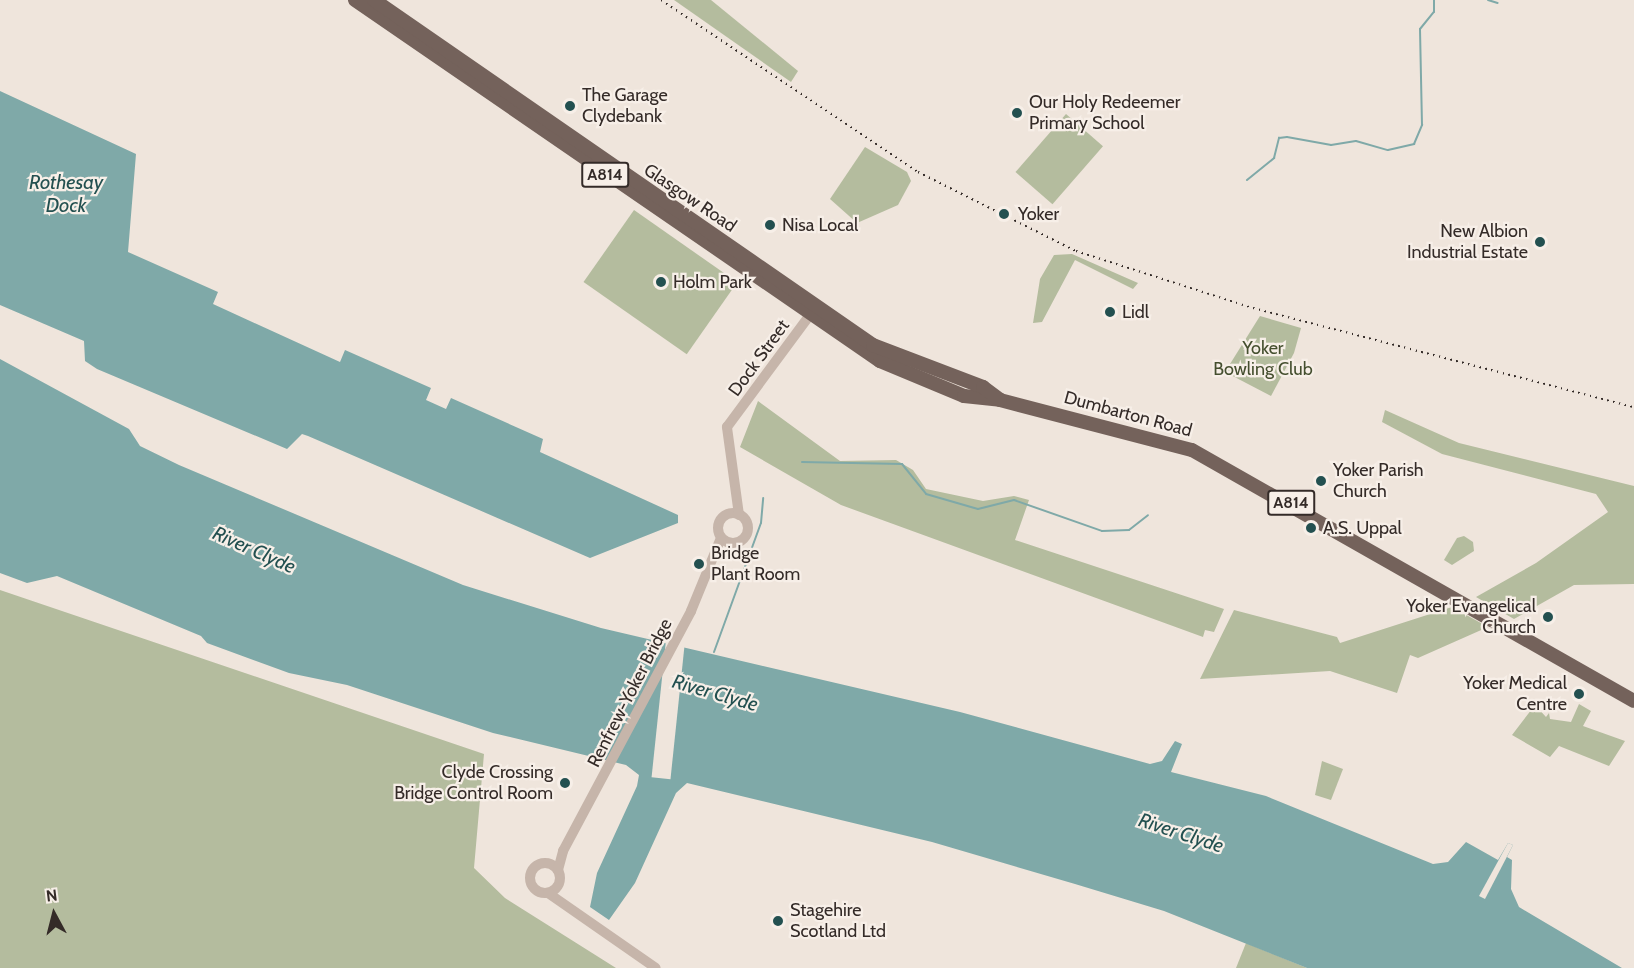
<!DOCTYPE html>
<html>
<head>
<meta charset="utf-8">
<style>
	body { margin:0 }
	#map { position:relative; width:1634px; height:968px; overflow:hidden; background:#efe5dc; font-family:Cabin,sans-serif }
	div>[style] { position:absolute }
	[style*='--x'] { left:calc(var(--x)*1px); top:calc(var(--y)*1px); width:calc(var(--w)*1px); rotate:calc(var(--a)*1deg) }
	.green>* { inset:0; background:#b4bc9e; transform-origin:0 0 }
	.water>* { inset:0; background:#7fa9a8 }
	.pier>* { inset:0; background:#efe5dc; transform-origin:0 0 }
	.stream>* { height:2px; margin:-1px; padding:0 1px; transform-origin:1px; border-radius:1px; background:#7fa9a8 }
	.tertiary>* { height:10px; margin:-5px; padding:0 5px; transform-origin:5px; border-radius:5px; background:#c6b5aa }
	.tertiary>.ring { margin:-5px; padding:0; box-sizing:content-box; background:none; border:10px solid #c6b5aa; border-radius:50% }
	.primary>* { height:14px; margin:-7px; padding:0 7px; transform-origin:7px; border-radius:7px; background:#74625b }
	.rail>* { height:2px; margin-top:-1px; transform-origin:0; background:repeating-linear-gradient(90deg,#342b28 0 1.5px,transparent 0 6px) }
	.dots>* { width:16px; height:16px; translate:-50% -50%; box-sizing:border-box; border:3px solid #f7efe8; border-radius:50% }
	span { translate:-50% -50%; white-space:nowrap; text-align:center; line-height:1.15; -webkit-text-stroke:4.5px #f7efe8; paint-order:stroke }
	.shield-label span { padding:2px 4px; background:#f7efe8; border:2px solid; border-radius:4px; -webkit-text-stroke-width:0 }
	.shield-label { font-size:16px; color:#342b28; font-weight:700 }
	.poi-label { font-size:18px; color:#342b28 }
	.left { translate:0 -50%; text-align:left }
	.right { translate:-100% -50%; text-align:right }
	.street-label { font-size:18px; color:#342b28 }
	.park-label { font-size:18px; color:#454f2f }
	.water-label { font-size:20px; color:#235050; font-style:italic }
	.north { position:absolute; left:24px; top:884px; width:60px; height:60px; -webkit-text-stroke:4px #f7efe8; paint-order:stroke; rotate:353deg; font-size:16px; font-weight:700; line-height:24px; text-align:center; color:#342b28 }
	.north::after { content:''; display:block; margin:auto; width:21px; height:27px; background:#342b28; clip-path:polygon(50% 0,100% 100%,50% 72%,0 100%) }
</style>
</head>
<body>
<div id="map">
	<div class="green">
		<i style="clip-path:polygon(674px 0,711px 0,798px 71px,791px 82px)"></i>
		<i style="left:1066px;top:114px;width:49px;height:77px;rotate:41deg"></i>
		<i style="clip-path:polygon(865px 147px,907px 172px,911px 181px,898px 205px,857px 223px,830px 199px)"></i>
		<i style="left:634px;top:210px;width:126px;height:88px;rotate:35deg"></i>
		<i style="clip-path:polygon(1072px 254px,1138px 283px,1133px 289px,1075px 260px,1042px 322px,1033px 323px,1040px 279px,1054px 255px)"></i>
		<i style="clip-path:polygon(1260px 316px,1301px 328px,1294px 353px,1271px 396px,1225px 372px)"></i>
		<i style="clip-path:polygon(758px 401px,840px 461px,896px 460px,913px 470px,926px 489px,983px 501px,1014px 496px,1029px 500px,1015px 540px,1224px 609px,1214px 632px,1205px 630px,1203px 637px,841px 505px,740px 447px)"></i>
		<i style="clip-path:polygon(1385px 410px,1459px 443px,1634px 486px,1634px 584px,1574px 585px,1514px 619px,1476px 597px,1536px 563px,1608px 512px,1596px 494px,1442px 454px,1382px 422px)"></i>
		<i style="clip-path:polygon(1464px 536px,1473px 542px,1474px 551px,1452px 565px,1444px 560px,1457px 538px)"></i>
		<i style="clip-path:polygon(0 590px,484px 754px,474px 868px,505px 898px,616px 968px,0 968px)"></i>
		<i style="clip-path:polygon(1452px 607px,1488px 627px,1418px 658px,1410px 655px,1397px 693px,1330px 671px,1200px 679px,1234px 610px,1337px 637px,1340px 643px)"></i>
		<i style="clip-path:polygon(1579px 704px,1591px 711px,1583px 726px,1625px 741px,1609px 766px,1559px 746px,1550px 757px,1512px 735px,1535px 705px,1546px 717px,1549px 713px,1550px 719px,1571px 722px)"></i>
		<i style="clip-path:polygon(1322px 761px,1343px 769px,1331px 800px,1315px 795px)"></i>
		<i style="clip-path:polygon(1246px 943px,1307px 968px,1236px 968px)"></i>
	</div>
	<div class="water">
		<i style="clip-path:polygon(0 91px,136px 154px,128px 252px,218px 292px,213px 304px,340px 362px,345px 350px,431px 388px,426px 400px,446px 409px,451px 398px,543px 439px,540px 452px,678px 515px,678px 523px,590px 558px,308px 436px,302px 434px,287px 449px,97px 369px,85px 361px,84px 341px,0 305px)"></i>
		<i style="clip-path:polygon(0 359px,129px 429px,140px 446px,179px 465px,463px 585px,601px 628px,960px 712px,1150px 764px,1162px 761px,1175px 741px,1182px 744px,1171px 772px,1266px 796px,1433px 864px,1448px 862px,1466px 842px,1498px 860px,1508px 843px,1513px 845px,1507px 857px,1512px 860px,1511px 889px,1519px 907px,1622px 968px,1307px 968px,1164px 911px,1075px 884px,932px 842px,687px 783px,676px 793px,635px 883px,609px 920px,590px 907px,597px 873px,637px 786px,639px 775px,626px 765px,493px 733px,347px 685px,289px 673px,207px 643px,201px 636px,57px 576px,27px 583px,0 573px)"></i>
	</div>
	<div class="pier">
		<i style="left:666px;top:640px;width:19px;height:138px;rotate:6deg"></i>
		<i style="clip-path:polygon(1508px 843px,1513px 845px,1485px 899px,1479px 896px)"></i>
	</div>
	<div class="stream">
		<i style="--x:1488;--y:0;--w:10;--a:17"></i>
		<i style="--x:1247;--y:180;--w:35;--a:-39"></i>
		<i style="--x:1274;--y:158;--w:21;--a:-76"></i>
		<i style="--x:1279;--y:138;--w:8;--a:-7"></i>
		<i style="--x:1287;--y:137;--w:45;--a:10.3"></i>
		<i style="--x:1331;--y:145;--w:25;--a:-9"></i>
		<i style="--x:1356;--y:141;--w:33;--a:16"></i>
		<i style="--x:1388;--y:150;--w:27;--a:-13"></i>
		<i style="--x:1414;--y:144;--w:21;--a:-67"></i>
		<i style="--x:1422;--y:125;--w:96;--a:-91.2"></i>
		<i style="--x:1420;--y:29;--w:22;--a:-51"></i>
		<i style="--x:1434;--y:12;--w:12;--a:-90"></i>
		<i style="--x:802;--y:462;--w:100;--a:1.1"></i>
		<i style="--x:902;--y:464;--w:38;--a:51"></i>
		<i style="--x:926;--y:494;--w:54;--a:16.1"></i>
		<i style="--x:978;--y:509;--w:37;--a:-14"></i>
		<i style="--x:1014;--y:500;--w:93;--a:19.4"></i>
		<i style="--x:1102;--y:531;--w:27;--a:-2"></i>
		<i style="--x:1129;--y:530;--w:24;--a:-38"></i>
		<i style="--x:714;--y:652;--w:137;--a:-70"></i>
		<i style="--x:761;--y:523;--w:25;--a:-85"></i>
	</div>
	<div class="tertiary">
		<i class="ring" style="left:718px;top:513px;width:20px;height:20px"></i>
		<i style="--x:739;--y:515;--w:89;--a:-97.8"></i>
		<i style="--x:727;--y:427;--w:148;--a:-53.5"></i>
		<i class="ring" style="left:530px;top:863px;width:20px;height:20px"></i>
		<i style="--x:558;--y:870;--w:20;--a:-75"></i>
		<i style="--x:563;--y:851;--w:272;--a:-61.9"></i>
		<i style="--x:691;--y:611;--w:79;--a:-67.7"></i>
		<i style="--x:548;--y:893;--w:131;--a:34.8"></i>
	</div>
	<div class="primary">
		<i style="--x:355;--y:0;--w:637;--a:34.51"></i>
		<i style="--x:880;--y:361;--w:91;--a:22.6"></i>
		<i style="--x:964;--y:396;--w:36;--a:6"></i>
		<i style="--x:1000;--y:400;--w:198;--a:14.6"></i>
		<i style="--x:1192;--y:450;--w:508;--a:29.59"></i>
		<i style="--x:374;--y:0;--w:607;--a:34.66"></i>
		<i style="--x:873;--y:345;--w:118;--a:20.9"></i>
		<i style="--x:983;--y:387;--w:21;--a:37"></i>
	</div>
	<div class="rail">
		<i style="--x:661;--y:0;--w:309;--a:33.8"></i>
		<i style="--x:918;--y:172;--w:177;--a:26.6"></i>
		<i style="--x:1076;--y:251;--w:186;--a:17.9"></i>
		<i style="--x:1253;--y:308;--w:394;--a:14.6"></i>
	</div>
	<div class="dots">
		<i style="left:570px;top:106px;background:#235050"></i>
		<i style="left:1017px;top:113px;background:#235050"></i>
		<i style="left:1004px;top:214px;background:#235050"></i>
		<i style="left:770px;top:225px;background:#235050"></i>
		<i style="left:1540px;top:242px;background:#235050"></i>
		<i style="left:661px;top:282px;background:#235050"></i>
		<i style="left:1110px;top:312px;background:#235050"></i>
		<i style="left:1321px;top:481px;background:#235050"></i>
		<i style="left:1311px;top:528px;background:#235050"></i>
		<i style="left:699px;top:564px;background:#235050"></i>
		<i style="left:1548px;top:617px;background:#235050"></i>
		<i style="left:1579px;top:694px;background:#235050"></i>
		<i style="left:565px;top:783px;background:#235050"></i>
		<i style="left:778px;top:921px;background:#235050"></i>
	</div>
	<div class="shield-label">
		<span style="left:605px;top:175px">A814</span>
		<span style="left:1291px;top:503px">A814</span>
	</div>
	<div class="poi-label">
		<span class="left" style="left:582px;top:106px">The Garage<br>Clydebank</span>
		<span class="left" style="left:1029px;top:113px">Our Holy Redeemer<br>Primary School</span>
		<span class="left" style="left:1018px;top:214px">Yoker</span>
		<span class="left" style="left:782px;top:225px">Nisa Local</span>
		<span class="right" style="left:1528px;top:242px">New Albion<br>Industrial Estate</span>
		<span class="left" style="left:673px;top:282px">Holm Park</span>
		<span class="left" style="left:1122px;top:312px">Lidl</span>
		<span class="left" style="left:1333px;top:481px">Yoker Parish<br>Church</span>
		<span class="left" style="left:1323px;top:528px">A.S. Uppal</span>
		<span class="left" style="left:711px;top:564px">Bridge<br>Plant Room</span>
		<span class="right" style="left:1536px;top:617px">Yoker Evangelical<br>Church</span>
		<span class="right" style="left:1567px;top:694px">Yoker Medical<br>Centre</span>
		<span class="right" style="left:553px;top:783px">Clyde Crossing<br>Bridge Control Room</span>
		<span class="left" style="left:790px;top:921px">Stagehire<br>Scotland Ltd</span>
	</div>
	<div class="street-label">
		<span style="left:690px;top:198px;rotate:34deg">Glasgow Road</span>
		<span style="left:759px;top:358px;rotate:-54deg">Dock Street</span>
		<span style="left:1128px;top:414px;rotate:15deg">Dumbarton Road</span>
		<span style="left:630px;top:693px;rotate:-63deg">Renfrew-Yoker Bridge</span>
	</div>
	<div class="park-label">
		<span style="left:1263px;top:359px">Yoker<br>Bowling Club</span>
	</div>
	<div class="water-label">
		<span style="left:66px;top:194px">Rothesay<br>Dock</span>
		<span style="left:254px;top:550px;rotate:24deg">River Clyde</span>
		<span style="left:715px;top:693px;rotate:16deg">River Clyde</span>
		<span style="left:1181px;top:833px;rotate:18deg">River Clyde</span>
	</div>
	<div class="north">N</div>
</div>
</body>
</html>
